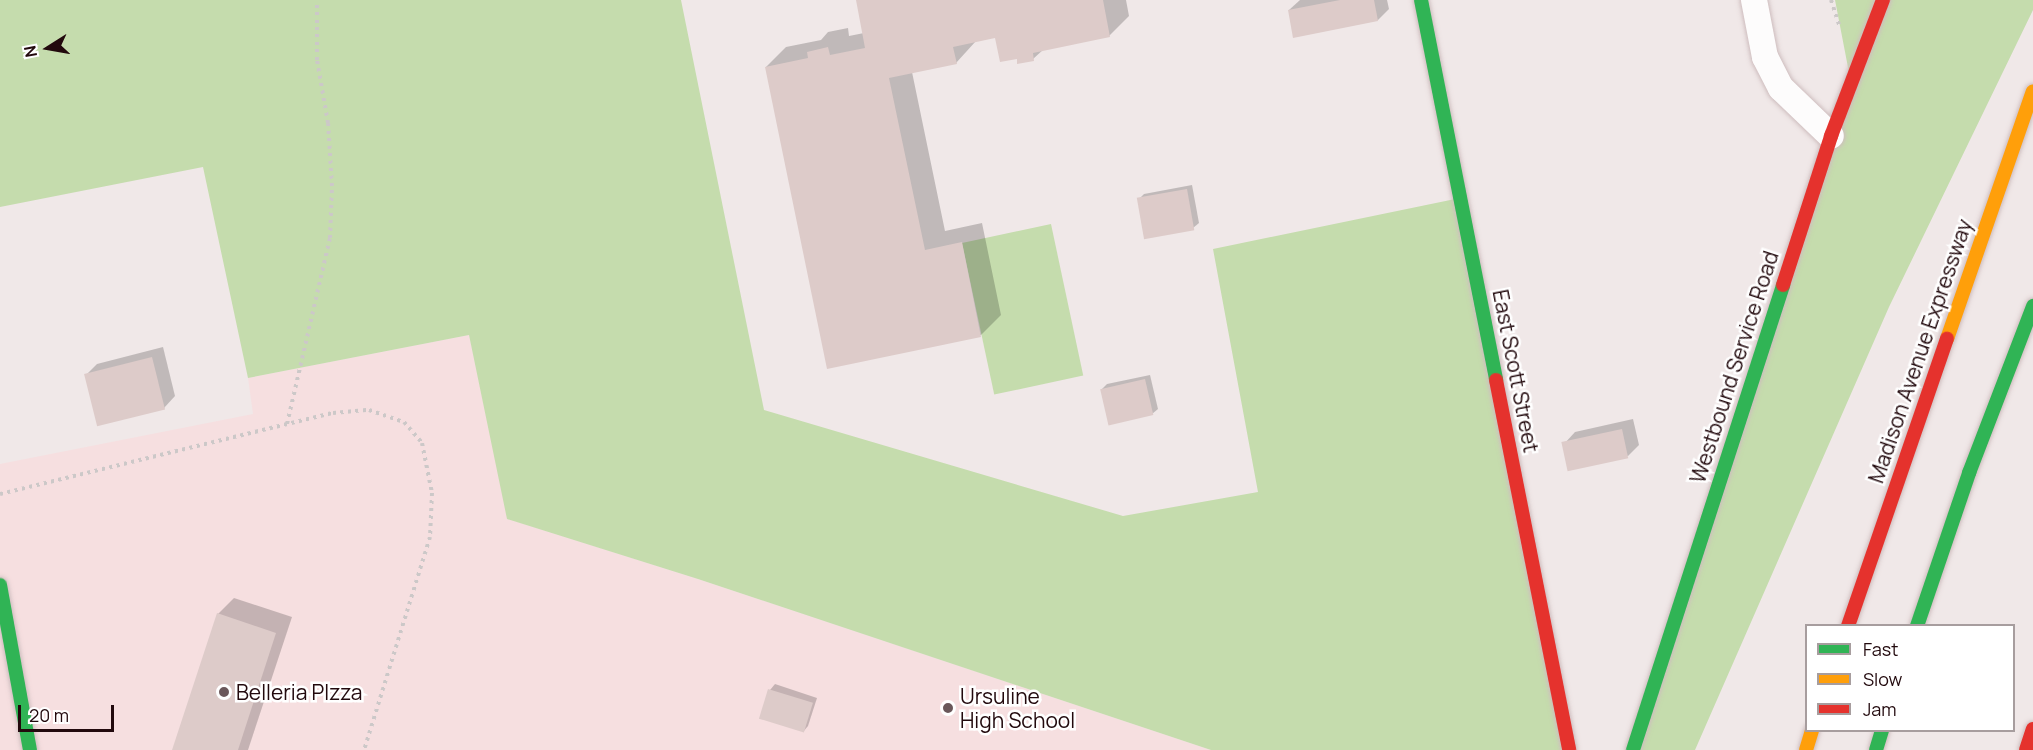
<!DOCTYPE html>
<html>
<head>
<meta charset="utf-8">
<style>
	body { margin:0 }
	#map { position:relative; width:2033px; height:750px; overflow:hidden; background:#f0e8e8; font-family:Manrope,sans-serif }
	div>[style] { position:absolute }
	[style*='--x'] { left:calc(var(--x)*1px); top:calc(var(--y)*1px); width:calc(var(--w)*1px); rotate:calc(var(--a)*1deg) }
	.built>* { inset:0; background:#f6dfe0 }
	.green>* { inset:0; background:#c5dcad; transform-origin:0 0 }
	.shadow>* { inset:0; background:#0003 }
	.building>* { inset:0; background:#ddcbc9; transform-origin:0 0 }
	.path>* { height:4px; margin-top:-2px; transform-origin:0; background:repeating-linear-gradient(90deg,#ccc8c8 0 3px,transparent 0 7.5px) }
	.roads { filter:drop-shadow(0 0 2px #cebdbe) drop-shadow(0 0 2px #cebdbe) }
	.street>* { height:26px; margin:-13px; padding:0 13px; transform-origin:13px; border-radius:13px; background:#fdfcfc }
	.fast>* { height:14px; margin:-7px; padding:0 7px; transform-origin:7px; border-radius:7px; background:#30b455 }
	.slow>* { height:14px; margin:-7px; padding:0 7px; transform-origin:7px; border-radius:7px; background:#ff9f0a }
	.jam>* { height:14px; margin:-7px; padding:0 7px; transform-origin:7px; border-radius:7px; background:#e5322d }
	.dots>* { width:16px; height:16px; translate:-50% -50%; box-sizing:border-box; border:3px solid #fff; border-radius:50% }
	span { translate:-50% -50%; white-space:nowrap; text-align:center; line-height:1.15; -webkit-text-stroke:5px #fff; paint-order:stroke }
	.street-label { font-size:21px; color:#22090d }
	.poi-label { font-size:21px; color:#22090d }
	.left { translate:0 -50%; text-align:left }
	.legend { position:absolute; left:1805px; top:624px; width:210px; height:108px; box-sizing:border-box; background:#fff; border:2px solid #a79d9e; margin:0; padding:8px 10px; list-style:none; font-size:18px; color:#22090d }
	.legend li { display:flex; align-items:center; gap:12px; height:30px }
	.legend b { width:30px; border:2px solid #a79d9e }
	.north { position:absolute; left:18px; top:18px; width:60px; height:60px; -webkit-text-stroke:4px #fff; paint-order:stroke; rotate:259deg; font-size:16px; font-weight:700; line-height:24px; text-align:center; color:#22090d }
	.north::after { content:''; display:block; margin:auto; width:21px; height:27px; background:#22090d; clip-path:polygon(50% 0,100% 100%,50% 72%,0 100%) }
	.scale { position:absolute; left:18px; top:705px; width:96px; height:27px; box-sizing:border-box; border:3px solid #22090d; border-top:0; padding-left:8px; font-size:18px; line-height:21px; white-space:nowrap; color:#22090d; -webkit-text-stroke:4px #fff; paint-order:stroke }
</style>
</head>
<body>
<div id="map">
	<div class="built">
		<i style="clip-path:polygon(469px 335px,508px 519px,698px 579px,1211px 750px,0 750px,0 464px,253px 414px,248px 378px)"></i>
	</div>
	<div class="green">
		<i style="clip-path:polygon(0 0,681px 0,764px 410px,1123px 516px,1258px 492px,1213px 249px,1460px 198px,1569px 750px,1211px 750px,698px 579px,507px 519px,469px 335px,248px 378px,203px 167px,0 207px)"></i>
		<i style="clip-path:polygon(1835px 0,2033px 0,2033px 10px,1889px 307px,1695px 750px,1633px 750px,1851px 83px)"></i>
		<i style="left:1051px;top:224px;width:155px;height:91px;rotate:78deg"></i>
	</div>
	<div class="shadow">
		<i style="clip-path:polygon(857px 0,1126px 0,1129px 16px,1109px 36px,1044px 49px,1033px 59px,1018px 57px,996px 37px,976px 41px,956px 63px,912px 72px,945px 231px,982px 223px,1001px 315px,981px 335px,828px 367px,766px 67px,786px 47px,821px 40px,828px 32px,848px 28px,849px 36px,864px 33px)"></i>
		<i style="clip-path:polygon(1300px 0,1387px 0,1389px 9px,1378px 20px,1289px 10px)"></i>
		<i style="clip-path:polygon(1192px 185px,1199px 223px,1193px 228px,1139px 199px,1144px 194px)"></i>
		<i style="clip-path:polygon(163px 347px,175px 396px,164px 408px,86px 375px,97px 364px)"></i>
		<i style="clip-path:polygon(1150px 375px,1158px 409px,1152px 414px,1101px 390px,1107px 384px)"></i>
		<i style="clip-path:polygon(1633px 419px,1639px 445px,1628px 456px,1564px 444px,1575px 432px)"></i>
		<i style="clip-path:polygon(234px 598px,292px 617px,248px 750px,174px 750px,218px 614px)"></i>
		<i style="clip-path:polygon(775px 684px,817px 698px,808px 726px,803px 732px,770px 690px)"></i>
	</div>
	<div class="building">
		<i style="clip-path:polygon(856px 0,1103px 0,1110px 37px,1033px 53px,1034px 61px,1017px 64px,1017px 59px,1000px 62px,995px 38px,953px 47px,957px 64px,889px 78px,925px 250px,962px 242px,981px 337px,827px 369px,765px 67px,808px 58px,807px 52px,828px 47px,830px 55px,865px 48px)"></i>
		<i style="clip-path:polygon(1340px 0,1374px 0,1378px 21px,1293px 38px,1288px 10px)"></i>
		<i style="left:1187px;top:189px;width:42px;height:51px;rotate:80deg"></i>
		<i style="left:152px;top:357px;width:54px;height:70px;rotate:76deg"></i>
		<i style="left:1145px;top:379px;width:37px;height:46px;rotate:77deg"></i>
		<i style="left:1622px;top:429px;width:30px;height:62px;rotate:78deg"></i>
		<i style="clip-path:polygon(217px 613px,276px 633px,238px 750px,172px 750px)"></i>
		<i style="left:768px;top:689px;width:47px;height:31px;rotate:17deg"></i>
	</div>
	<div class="path">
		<i style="--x:1831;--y:0;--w:26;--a:72"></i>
		<i style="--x:287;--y:424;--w:191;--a:-77"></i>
		<i style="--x:330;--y:238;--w:52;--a:-87.8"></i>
		<i style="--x:332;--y:186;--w:63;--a:-93.6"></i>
		<i style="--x:328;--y:123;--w:64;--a:-99.9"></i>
		<i style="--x:317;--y:60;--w:60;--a:-90"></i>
		<i style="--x:0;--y:494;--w:343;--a:-13.7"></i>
		<i style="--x:333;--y:413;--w:36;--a:-5"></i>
		<i style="--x:369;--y:410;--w:37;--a:19"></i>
		<i style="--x:404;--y:422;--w:28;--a:49"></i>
		<i style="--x:422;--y:443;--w:51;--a:78.7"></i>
		<i style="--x:432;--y:493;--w:44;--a:92.6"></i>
		<i style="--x:430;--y:537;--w:223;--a:107.2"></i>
	</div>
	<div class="roads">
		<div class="street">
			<i style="--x:1754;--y:0;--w:58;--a:79.1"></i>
			<i style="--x:1765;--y:57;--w:35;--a:63"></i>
			<i style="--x:1781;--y:88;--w:69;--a:43.8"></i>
		</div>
		<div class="fast">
			<i style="--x:1421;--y:0;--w:387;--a:78.8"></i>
			<i style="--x:0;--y:585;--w:168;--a:79.7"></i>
			<i style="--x:1917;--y:626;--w:162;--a:-71.2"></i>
			<i style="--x:1969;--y:473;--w:179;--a:-69"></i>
			<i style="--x:1633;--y:750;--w:489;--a:-72.1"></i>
			<i style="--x:1876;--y:750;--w:21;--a:-73"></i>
		</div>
		<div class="slow">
			<i style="--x:1947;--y:339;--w:262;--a:-70.9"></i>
			<i style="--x:1806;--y:750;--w:21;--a:-73"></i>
		</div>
		<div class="jam">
			<i style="--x:1783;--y:285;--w:157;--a:-72.1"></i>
			<i style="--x:1831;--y:136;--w:146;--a:-69.1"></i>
			<i style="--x:1496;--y:380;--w:377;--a:78.8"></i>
			<i style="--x:1848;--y:626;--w:304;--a:-71"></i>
			<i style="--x:2026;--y:750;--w:22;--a:-72"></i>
		</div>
	</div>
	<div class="dots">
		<i style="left:224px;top:692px;background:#6a575a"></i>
		<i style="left:948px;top:708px;background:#6a575a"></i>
	</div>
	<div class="street-label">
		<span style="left:1920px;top:351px;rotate:-71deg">Madison Avenue Expressway</span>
		<span style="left:1734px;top:367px;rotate:-72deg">Westbound Service Road</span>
		<span style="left:1516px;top:371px;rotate:79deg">East Scott Street</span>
	</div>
	<div class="poi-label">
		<span class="left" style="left:236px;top:692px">Belleria PIzza</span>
		<span class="left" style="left:960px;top:708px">Ursuline<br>High School</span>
	</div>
	<ul class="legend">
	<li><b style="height:8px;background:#30b455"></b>Fast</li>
	<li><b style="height:8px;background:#ff9f0a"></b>Slow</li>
	<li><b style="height:8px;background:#e5322d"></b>Jam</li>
	</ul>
	<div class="north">N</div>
	<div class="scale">20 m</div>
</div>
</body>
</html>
